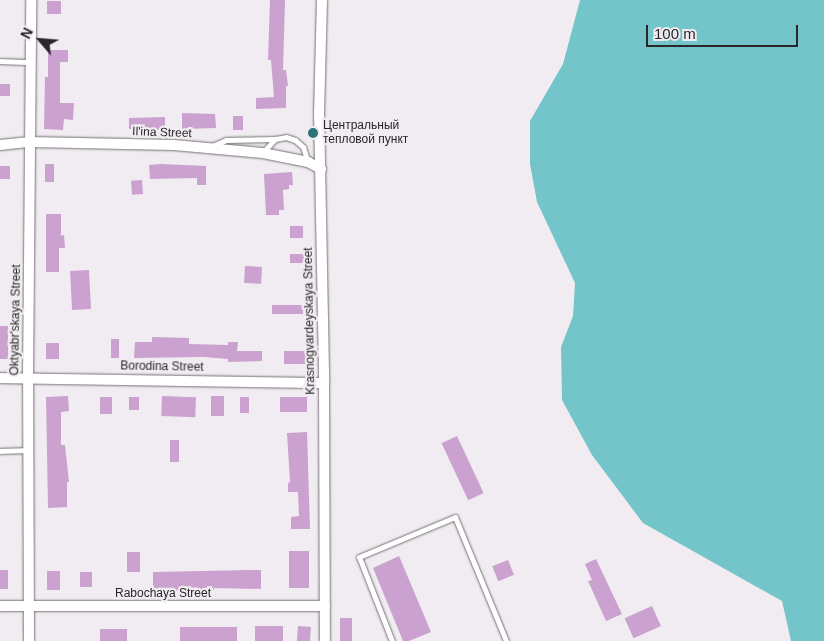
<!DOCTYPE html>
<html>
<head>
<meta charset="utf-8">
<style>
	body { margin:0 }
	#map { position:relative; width:824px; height:641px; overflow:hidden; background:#f1ecf1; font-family:Helvetica,sans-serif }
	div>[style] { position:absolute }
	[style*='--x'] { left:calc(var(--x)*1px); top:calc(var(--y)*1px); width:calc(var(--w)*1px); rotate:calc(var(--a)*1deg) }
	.water>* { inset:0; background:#74c5c9 }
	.building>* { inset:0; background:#cba1cf; transform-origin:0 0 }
	.roads { filter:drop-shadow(0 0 1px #757175) drop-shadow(0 0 1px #757175) }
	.lane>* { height:5px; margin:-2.5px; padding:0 2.5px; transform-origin:2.5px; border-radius:2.5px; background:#fff }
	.street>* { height:10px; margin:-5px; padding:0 5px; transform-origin:5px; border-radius:5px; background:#fff }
	.dots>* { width:14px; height:14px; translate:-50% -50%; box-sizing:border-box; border:2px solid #f1ecf1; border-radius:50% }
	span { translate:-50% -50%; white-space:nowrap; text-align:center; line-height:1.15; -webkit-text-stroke:4.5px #f1ecf1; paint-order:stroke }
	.poi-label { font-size:12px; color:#292729 }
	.left { translate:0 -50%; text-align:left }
	.street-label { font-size:12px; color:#292729 }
	.north { position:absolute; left:15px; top:15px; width:50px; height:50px; -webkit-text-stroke:4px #f1ecf1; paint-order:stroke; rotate:297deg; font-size:14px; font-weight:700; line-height:20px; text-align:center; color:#292729 }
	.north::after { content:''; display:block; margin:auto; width:18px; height:22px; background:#292729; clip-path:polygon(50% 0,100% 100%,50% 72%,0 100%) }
	.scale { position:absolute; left:646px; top:25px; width:152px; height:22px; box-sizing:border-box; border:2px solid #292729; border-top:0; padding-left:6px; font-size:15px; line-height:18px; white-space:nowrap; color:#292729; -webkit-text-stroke:4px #f1ecf1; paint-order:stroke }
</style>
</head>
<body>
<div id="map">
	<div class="water">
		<i style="clip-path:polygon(580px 0,824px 0,824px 641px,791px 641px,782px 601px,643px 523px,592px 455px,562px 400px,561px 347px,573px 316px,575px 283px,537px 202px,530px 164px,530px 121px,563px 64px)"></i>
	</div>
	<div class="building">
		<i style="clip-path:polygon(270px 0,285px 0,283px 70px,286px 70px,288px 86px,286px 86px,286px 108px,256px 109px,256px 98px,274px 97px,271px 60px,268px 60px)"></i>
		<i style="left:47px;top:1px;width:14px;height:13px"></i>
		<i style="clip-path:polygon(48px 50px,68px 50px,68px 62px,60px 62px,60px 103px,74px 103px,73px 120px,64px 119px,63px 130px,44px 129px,45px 77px,48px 77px)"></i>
		<i style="left:0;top:84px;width:10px;height:12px"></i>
		<i style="clip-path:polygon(182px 113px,215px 114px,216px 128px,182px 129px)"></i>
		<i style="left:233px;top:116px;width:10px;height:14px"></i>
		<i style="clip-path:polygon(165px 117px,165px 130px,129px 129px,129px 118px)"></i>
		<i style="left:45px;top:164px;width:9px;height:18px"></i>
		<i style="clip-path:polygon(161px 164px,206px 166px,206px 185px,197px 185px,197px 178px,150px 179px,149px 165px)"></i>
		<i style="left:0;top:166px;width:10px;height:13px"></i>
		<i style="clip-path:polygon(292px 172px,293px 185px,289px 185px,289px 189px,283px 190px,284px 210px,279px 210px,279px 215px,266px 215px,264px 174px)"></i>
		<i style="left:142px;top:180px;width:14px;height:11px;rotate:86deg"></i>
		<i style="clip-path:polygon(46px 214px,61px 214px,61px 236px,64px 235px,65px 248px,59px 248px,59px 272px,46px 272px)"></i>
		<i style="left:290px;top:226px;width:13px;height:12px"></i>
		<i style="left:290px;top:254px;width:14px;height:9px"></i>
		<i style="left:245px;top:266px;width:17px;height:17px;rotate:3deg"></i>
		<i style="left:89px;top:270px;width:39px;height:19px;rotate:87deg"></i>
		<i style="left:272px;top:305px;width:31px;height:9px"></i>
		<i style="left:8px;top:326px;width:33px;height:8px;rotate:90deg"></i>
		<i style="clip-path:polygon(152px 337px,189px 338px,189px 344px,228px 345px,228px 342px,238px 342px,237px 351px,262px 351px,262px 361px,228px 362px,228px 359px,204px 357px,134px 358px,135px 342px,152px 342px)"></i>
		<i style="left:111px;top:339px;width:8px;height:19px"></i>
		<i style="left:46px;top:343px;width:13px;height:16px"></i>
		<i style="left:284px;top:351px;width:23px;height:13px"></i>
		<i style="clip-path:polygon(68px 396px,69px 411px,61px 412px,61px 445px,65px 445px,69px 482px,67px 482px,67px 507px,48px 508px,46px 397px)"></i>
		<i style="left:162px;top:396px;width:34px;height:20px;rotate:2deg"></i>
		<i style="left:211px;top:396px;width:13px;height:20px"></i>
		<i style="left:100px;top:397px;width:12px;height:17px"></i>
		<i style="left:129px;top:397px;width:10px;height:13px"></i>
		<i style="left:240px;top:397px;width:9px;height:16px"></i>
		<i style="left:280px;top:397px;width:27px;height:15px"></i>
		<i style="clip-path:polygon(307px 432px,310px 529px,291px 529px,291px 517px,299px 516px,298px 492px,288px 492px,288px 483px,290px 482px,287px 433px)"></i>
		<i style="left:457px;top:436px;width:63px;height:17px;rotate:65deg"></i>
		<i style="left:170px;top:440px;width:9px;height:22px"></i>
		<i style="left:289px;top:551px;width:20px;height:37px"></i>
		<i style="left:127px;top:552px;width:13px;height:20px"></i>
		<i style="clip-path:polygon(399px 556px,431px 632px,409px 641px,403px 641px,373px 568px)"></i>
		<i style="clip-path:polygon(596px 559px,622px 614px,606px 621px,588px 581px,592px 580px,585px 564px)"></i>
		<i style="left:508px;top:560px;width:16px;height:17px;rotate:68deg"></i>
		<i style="left:0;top:570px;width:8px;height:19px"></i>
		<i style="clip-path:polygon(249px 570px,261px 570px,261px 589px,214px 588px,214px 590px,153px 591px,153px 572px)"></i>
		<i style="left:47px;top:571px;width:13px;height:19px"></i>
		<i style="left:80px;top:572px;width:12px;height:15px"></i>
		<i style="left:652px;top:606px;width:22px;height:30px;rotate:66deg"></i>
		<i style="left:340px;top:618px;width:12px;height:23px"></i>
		<i style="left:283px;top:626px;width:15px;height:28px;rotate:90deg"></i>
		<i style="left:298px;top:626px;width:13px;height:15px;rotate:4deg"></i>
		<i style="left:237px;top:627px;width:14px;height:57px;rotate:90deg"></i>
		<i style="left:100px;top:629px;width:27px;height:12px"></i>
	</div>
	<div class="roads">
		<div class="lane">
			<i style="--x:0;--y:61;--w:30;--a:2"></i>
			<i style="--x:212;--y:146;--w:15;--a:-23"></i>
			<i style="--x:226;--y:140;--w:49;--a:-1.2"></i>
			<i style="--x:263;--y:152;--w:18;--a:-47"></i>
			<i style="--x:275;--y:139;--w:11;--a:-10"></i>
			<i style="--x:286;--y:137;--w:9;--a:18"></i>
			<i style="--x:295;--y:140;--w:11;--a:41"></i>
			<i style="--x:303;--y:147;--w:16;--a:72"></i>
			<i style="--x:0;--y:451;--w:28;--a:-2"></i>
			<i style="--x:392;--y:641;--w:90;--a:-111.4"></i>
			<i style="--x:359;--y:557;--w:104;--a:-22.6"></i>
			<i style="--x:455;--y:517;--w:134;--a:67.6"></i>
		</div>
		<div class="street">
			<i style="--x:322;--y:0;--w:111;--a:91.5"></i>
			<i style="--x:319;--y:111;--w:272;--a:88.9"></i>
			<i style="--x:324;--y:383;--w:258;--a:89.8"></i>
			<i style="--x:0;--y:145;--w:30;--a:-6"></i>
			<i style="--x:30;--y:142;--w:144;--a:1.2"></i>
			<i style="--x:174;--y:145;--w:89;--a:5.1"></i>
			<i style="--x:263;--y:153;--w:46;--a:11.3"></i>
			<i style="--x:308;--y:162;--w:15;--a:28"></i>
			<i style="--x:0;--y:378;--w:324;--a:0.9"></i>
			<i style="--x:0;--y:606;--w:325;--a:0"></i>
			<i style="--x:29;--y:641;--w:263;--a:-90.2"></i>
			<i style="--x:28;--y:378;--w:378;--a:-89.5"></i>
		</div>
	</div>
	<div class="dots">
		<i style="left:313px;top:133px;background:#2b7579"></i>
	</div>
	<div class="poi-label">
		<span class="left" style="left:323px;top:133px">Центральный<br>тепловой пункт</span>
	</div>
	<div class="street-label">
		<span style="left:162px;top:133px;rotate:2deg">Il'ina Street</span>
		<span style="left:16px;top:320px;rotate:-89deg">Oktyabr'skaya Street</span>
		<span style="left:310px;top:321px;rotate:-91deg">Krasnogvardeyskaya Street</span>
		<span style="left:162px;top:367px;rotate:1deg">Borodina Street</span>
		<span style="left:163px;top:594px">Rabochaya Street</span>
	</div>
	<div class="north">N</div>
	<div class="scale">100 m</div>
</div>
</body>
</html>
